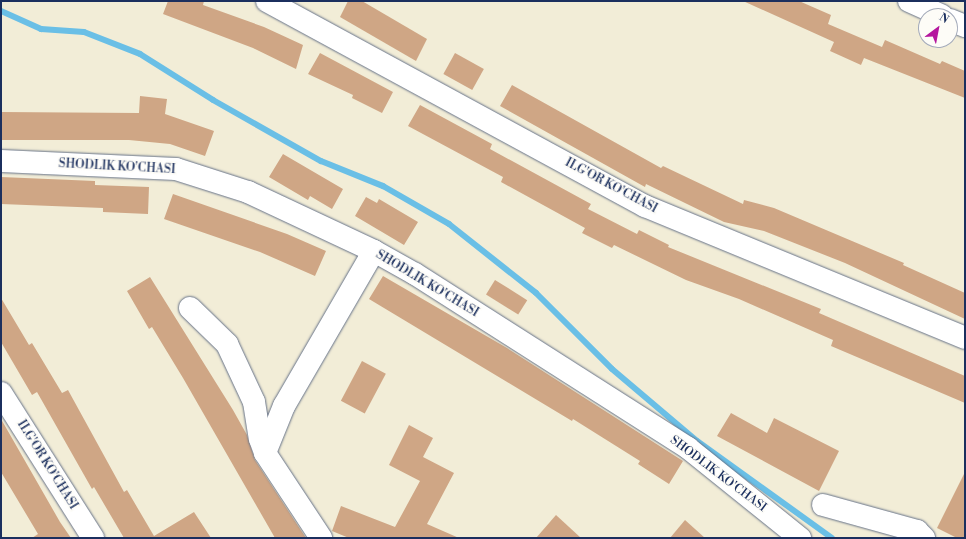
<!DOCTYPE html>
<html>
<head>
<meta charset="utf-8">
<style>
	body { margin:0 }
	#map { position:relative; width:966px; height:539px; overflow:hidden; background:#f2edd7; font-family:"Libre Bodoni",serif }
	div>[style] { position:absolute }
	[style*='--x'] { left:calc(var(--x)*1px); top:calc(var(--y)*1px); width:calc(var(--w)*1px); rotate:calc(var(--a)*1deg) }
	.stream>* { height:6px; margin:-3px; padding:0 3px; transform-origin:3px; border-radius:3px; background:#6abfe6 }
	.building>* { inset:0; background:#cfa685; transform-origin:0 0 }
	.roads { filter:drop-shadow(0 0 1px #667288) drop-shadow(0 0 1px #667288) }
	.street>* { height:22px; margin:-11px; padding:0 11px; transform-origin:11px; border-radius:11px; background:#fff }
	span { translate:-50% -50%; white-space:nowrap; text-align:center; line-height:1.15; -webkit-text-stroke:3px #fdfcf7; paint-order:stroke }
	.street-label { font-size:12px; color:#1b2f5e }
	.frame { position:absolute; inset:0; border:2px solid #1b2f5e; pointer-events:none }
	.north { position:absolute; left:918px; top:8px; width:40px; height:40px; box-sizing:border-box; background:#fdfcf7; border:1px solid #a3aaba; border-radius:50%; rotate:32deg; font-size:11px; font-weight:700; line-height:16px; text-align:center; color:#1b2f5e }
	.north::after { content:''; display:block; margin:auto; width:14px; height:18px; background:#b5179e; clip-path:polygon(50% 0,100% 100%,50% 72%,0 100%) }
</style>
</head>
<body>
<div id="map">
	<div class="stream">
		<i style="--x:1;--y:11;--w:44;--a:24.2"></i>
		<i style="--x:41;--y:29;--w:43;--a:4"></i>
		<i style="--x:84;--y:32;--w:60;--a:21.4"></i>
		<i style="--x:140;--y:54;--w:86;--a:32.2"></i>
		<i style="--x:213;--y:100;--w:124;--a:29.5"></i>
		<i style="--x:321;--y:161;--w:67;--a:22"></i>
		<i style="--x:383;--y:186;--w:76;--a:29.9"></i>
		<i style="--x:449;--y:224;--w:111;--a:38.4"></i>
		<i style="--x:536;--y:293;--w:107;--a:45"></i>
		<i style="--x:612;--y:369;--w:111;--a:40.3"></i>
		<i style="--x:697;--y:441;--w:166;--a:35.7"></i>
	</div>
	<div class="building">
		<i style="clip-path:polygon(168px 1px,204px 1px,203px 5px,264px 27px,303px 45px,296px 69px,253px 48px,163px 14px)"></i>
		<i style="clip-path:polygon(348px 1px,362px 1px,427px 39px,416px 61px,340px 17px)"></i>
		<i style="clip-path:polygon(743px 1px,799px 1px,831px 15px,828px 24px,882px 47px,885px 40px,940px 64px,942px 61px,965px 71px,965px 98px,864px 58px,861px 65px,830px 51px,834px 42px)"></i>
		<i style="clip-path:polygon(320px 53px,393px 92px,382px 113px,352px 98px,353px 95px,308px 74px)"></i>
		<i style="left:455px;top:53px;width:33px;height:24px;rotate:29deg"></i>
		<i style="clip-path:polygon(512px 85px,661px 168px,663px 166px,743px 204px,744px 200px,774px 208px,904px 263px,903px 265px,965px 293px,965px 319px,845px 263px,764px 231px,724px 222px,646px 184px,645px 187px,500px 106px)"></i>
		<i style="clip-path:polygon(140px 96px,167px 99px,165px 114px,214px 131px,205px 156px,170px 144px,129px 140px,1px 140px,1px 112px,139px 113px)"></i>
		<i style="clip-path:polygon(420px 105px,492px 144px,490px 149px,591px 204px,588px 209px,637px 234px,639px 230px,669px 245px,668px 247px,821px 309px,819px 313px,965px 376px,965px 403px,831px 346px,833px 340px,739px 299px,686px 280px,614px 245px,612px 248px,582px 233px,585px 228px,501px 182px,503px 177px,408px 126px)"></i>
		<i style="clip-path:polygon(283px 154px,343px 189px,332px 209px,310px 196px,308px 200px,269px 177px)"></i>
		<i style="clip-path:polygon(1px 177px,95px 181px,95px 185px,149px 187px,148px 214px,103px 212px,103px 208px,1px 204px)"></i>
		<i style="clip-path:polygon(173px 194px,287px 234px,326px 251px,315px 276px,260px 252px,164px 219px)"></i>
		<i style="clip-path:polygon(366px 197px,377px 203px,379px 199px,418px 222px,404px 245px,355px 216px)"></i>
		<i style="clip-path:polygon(383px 276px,507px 348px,683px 461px,669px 484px,638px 464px,640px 461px,573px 419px,572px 421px,369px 299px)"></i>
		<i style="clip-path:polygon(150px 277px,233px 410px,247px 435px,255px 460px,306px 538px,275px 538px,183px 378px,152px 327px,149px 329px,127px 291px)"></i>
		<i style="left:495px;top:280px;width:38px;height:17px;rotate:32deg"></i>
		<i style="clip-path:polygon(1px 298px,29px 345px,32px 343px,62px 393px,68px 390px,124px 492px,127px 490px,154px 536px,194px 512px,211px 538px,124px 538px,94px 487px,92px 489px,37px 392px,32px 395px,1px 342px)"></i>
		<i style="left:362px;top:361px;width:27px;height:45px;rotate:28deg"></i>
		<i style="clip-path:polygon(731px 413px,767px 433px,774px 418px,839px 451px,819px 491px,717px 436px)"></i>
		<i style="clip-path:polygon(1px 419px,60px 522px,71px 538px,32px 538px,38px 534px,1px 472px)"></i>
		<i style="clip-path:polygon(409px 425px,433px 438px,423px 457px,454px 473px,427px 524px,459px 538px,349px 538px,332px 531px,341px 506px,395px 527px,420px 481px,389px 465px)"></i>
		<i style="clip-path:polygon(965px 472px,965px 538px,957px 538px,937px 528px)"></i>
		<i style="clip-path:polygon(556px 515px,581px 538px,536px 538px)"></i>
		<i style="clip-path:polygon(685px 520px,705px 538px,670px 538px)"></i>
	</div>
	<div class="roads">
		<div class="street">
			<i style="--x:267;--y:1;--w:430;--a:28.5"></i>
			<i style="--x:645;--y:206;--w:346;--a:22.4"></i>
			<i style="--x:909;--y:1;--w:36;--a:24"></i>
			<i style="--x:950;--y:20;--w:16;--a:22"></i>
			<i style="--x:1;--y:161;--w:175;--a:2.6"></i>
			<i style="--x:176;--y:169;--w:76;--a:17.7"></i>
			<i style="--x:248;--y:192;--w:139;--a:25.1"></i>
			<i style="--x:374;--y:251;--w:47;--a:29.3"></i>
			<i style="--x:415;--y:274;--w:324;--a:32.5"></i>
			<i style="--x:688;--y:448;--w:144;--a:38.8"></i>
			<i style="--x:190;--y:308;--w:52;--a:44.2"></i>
			<i style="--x:227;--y:344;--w:64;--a:65"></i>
			<i style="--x:254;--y:402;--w:37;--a:81"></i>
			<i style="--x:260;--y:439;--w:15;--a:70"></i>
			<i style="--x:265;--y:453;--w:102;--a:56.6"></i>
			<i style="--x:1;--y:393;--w:172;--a:57.6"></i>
			<i style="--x:265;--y:453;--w:51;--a:-68"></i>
			<i style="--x:284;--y:406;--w:179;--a:-59.9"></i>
			<i style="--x:823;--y:505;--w:98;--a:15.5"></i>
			<i style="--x:917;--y:531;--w:10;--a:45"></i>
		</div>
	</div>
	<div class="street-label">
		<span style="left:117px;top:167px;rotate:3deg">SHODLIK KO'CHASI</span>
		<span style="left:611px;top:186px;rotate:28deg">ILG'OR KO'CHASI</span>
		<span style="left:427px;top:284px;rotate:31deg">SHODLIK KO'CHASI</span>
		<span style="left:47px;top:465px;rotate:58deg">ILG'OR KO'CHASI</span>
		<span style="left:718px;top:474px;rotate:37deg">SHODLIK KO'CHASI</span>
	</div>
	<div class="frame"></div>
	<div class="north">N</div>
</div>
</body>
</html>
